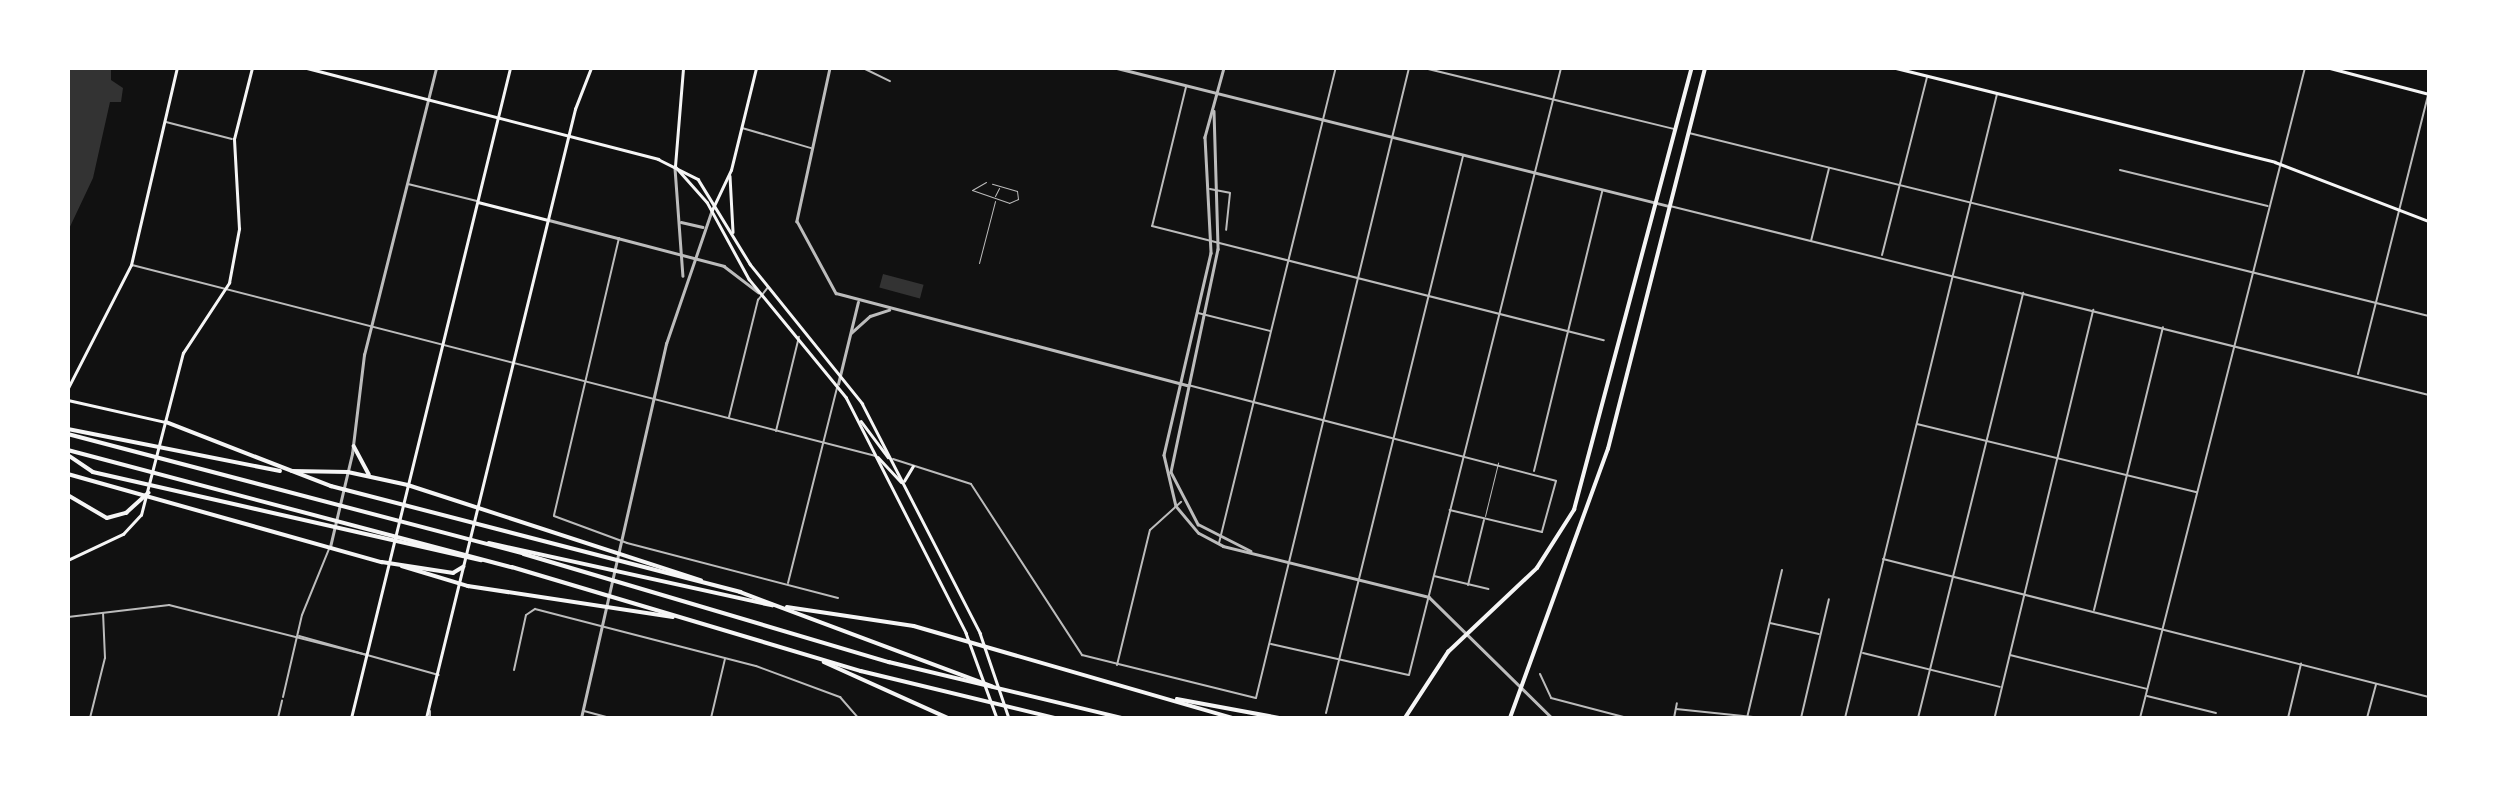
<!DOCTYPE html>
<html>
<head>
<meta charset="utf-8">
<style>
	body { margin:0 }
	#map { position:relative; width:2497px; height:786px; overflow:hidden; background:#111; font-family:"Fira Sans",sans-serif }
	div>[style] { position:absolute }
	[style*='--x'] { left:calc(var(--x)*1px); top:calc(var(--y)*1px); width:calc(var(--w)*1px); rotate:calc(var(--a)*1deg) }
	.water>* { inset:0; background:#333; transform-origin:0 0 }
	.service>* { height:1px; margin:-0.5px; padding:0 0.5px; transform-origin:0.5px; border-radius:0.5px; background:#bcbcbc }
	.minor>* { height:2px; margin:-1px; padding:0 1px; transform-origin:1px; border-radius:1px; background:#bcbcbc }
	.tertiary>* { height:2.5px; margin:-1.25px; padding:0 1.25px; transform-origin:1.25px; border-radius:1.25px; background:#bcbcbc }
	.secondary>* { height:2.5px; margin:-1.25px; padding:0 1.25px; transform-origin:1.25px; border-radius:1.25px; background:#f5f5f5 }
	.primary>* { height:3.5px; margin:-1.75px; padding:0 1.75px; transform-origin:1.75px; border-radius:1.75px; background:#f5f5f5 }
	.motorway>* { height:3.5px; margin:-1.75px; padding:0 1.75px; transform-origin:1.75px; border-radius:1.75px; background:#f5f5f5 }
	span { translate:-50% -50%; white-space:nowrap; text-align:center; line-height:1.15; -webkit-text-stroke:6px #fff; paint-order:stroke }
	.frame { position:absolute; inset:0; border:70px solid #fff; pointer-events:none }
</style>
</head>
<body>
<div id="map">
	<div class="water">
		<i style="clip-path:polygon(68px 68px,111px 68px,111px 80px,123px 88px,121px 102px,110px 102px,93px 178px,68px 231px)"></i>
		<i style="left:883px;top:274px;width:42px;height:14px;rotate:15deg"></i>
	</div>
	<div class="service">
		<i style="--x:986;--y:182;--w:16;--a:150"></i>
		<i style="--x:972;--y:190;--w:39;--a:19"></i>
		<i style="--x:1009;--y:203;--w:10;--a:-24"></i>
		<i style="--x:1018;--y:199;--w:8;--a:-97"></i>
		<i style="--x:1017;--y:191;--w:26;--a:-164"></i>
		<i style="--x:995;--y:196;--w:9;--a:-63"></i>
		<i style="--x:979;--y:263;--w:64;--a:-75.5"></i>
		<i style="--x:1485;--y:516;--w:55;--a:-76.2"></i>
	</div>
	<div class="minor">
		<i style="--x:863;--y:68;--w:30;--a:26"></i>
		<i style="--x:1424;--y:68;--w:258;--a:13.7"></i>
		<i style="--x:1186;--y:87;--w:143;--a:103.7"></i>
		<i style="--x:1152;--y:226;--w:466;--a:14.2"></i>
		<i style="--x:166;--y:122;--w:68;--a:14.4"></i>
		<i style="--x:742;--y:128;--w:72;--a:16.2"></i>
		<i style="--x:1689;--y:133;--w:762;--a:13.89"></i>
		<i style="--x:2120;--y:170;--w:152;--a:13.7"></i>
		<i style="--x:408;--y:184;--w:71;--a:13.8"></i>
		<i style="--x:1210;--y:189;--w:20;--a:11"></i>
		<i style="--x:1230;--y:193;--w:37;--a:96"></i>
		<i style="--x:1670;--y:206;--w:782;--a:13.98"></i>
		<i style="--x:619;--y:238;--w:285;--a:103.2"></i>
		<i style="--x:554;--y:516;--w:78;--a:20.3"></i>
		<i style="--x:627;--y:543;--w:218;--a:14.6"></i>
		<i style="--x:1811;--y:241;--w:75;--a:-76.1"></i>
		<i style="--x:1882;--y:255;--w:184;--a:-75.8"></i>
		<i style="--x:132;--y:265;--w:768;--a:14.4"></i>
		<i style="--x:1198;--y:313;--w:74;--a:14"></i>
		<i style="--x:2358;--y:374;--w:288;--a:-75.9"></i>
		<i style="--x:1188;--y:385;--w:380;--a:14.6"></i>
		<i style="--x:1556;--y:481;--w:53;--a:105.4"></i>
		<i style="--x:1542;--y:532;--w:95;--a:-166.6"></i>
		<i style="--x:729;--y:417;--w:121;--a:-76.1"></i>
		<i style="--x:758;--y:300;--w:16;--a:-52"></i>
		<i style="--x:1917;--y:424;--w:288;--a:13.7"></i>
		<i style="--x:776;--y:431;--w:97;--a:-76.3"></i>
		<i style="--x:893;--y:459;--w:82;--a:17.8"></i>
		<i style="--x:971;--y:484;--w:204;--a:57"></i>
		<i style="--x:1082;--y:655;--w:179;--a:13.9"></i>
		<i style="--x:1256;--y:698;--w:648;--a:-76.35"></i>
		<i style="--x:1534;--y:471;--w:288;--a:-76.3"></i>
		<i style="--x:1219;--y:543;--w:489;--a:-76.2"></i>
		<i style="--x:1883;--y:559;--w:563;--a:14.18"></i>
		<i style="--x:1434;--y:576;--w:56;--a:13.5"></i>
		<i style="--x:788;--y:583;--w:201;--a:-75.9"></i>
		<i style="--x:1468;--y:585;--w:67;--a:-76.2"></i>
		<i style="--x:2094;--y:610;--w:291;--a:-76.3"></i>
		<i style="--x:68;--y:617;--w:102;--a:-6.8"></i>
		<i style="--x:169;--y:605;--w:203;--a:14.2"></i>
		<i style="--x:1770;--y:623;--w:50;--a:12.7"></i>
		<i style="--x:299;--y:636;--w:145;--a:15.6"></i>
		<i style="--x:1271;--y:644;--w:141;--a:12.7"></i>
		<i style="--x:1409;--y:675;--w:626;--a:-75.94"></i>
		<i style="--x:1863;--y:653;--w:141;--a:13.9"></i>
		<i style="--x:2010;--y:655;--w:141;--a:13.9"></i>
		<i style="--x:1117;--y:665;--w:139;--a:-76.3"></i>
		<i style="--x:1150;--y:530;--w:42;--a:-42.1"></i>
		<i style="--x:514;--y:670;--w:56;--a:-77.7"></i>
		<i style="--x:526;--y:615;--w:11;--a:-34"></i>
		<i style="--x:535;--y:609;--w:228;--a:14.5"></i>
		<i style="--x:756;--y:666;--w:90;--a:20.3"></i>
		<i style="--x:840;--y:697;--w:28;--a:49"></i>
		<i style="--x:1540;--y:674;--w:26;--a:65"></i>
		<i style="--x:1551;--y:698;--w:79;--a:14.7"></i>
		<i style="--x:2147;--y:696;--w:71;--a:13.8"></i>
		<i style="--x:283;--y:697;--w:84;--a:-77"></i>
		<i style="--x:302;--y:615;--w:71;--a:-67.8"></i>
		<i style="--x:1676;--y:709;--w:87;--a:5.9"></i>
		<i style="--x:430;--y:711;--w:7;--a:90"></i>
		<i style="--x:584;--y:711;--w:27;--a:15"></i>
		<i style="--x:1326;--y:713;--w:574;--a:-76.18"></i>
		<i style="--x:1995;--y:716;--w:418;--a:-76.4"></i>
		<i style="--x:90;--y:718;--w:62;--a:-76"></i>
		<i style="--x:105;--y:658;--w:45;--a:-92.5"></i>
		<i style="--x:278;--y:718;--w:18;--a:-77"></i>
		<i style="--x:711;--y:718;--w:61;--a:-76.7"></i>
		<i style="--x:1674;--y:718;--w:15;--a:-79"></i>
		<i style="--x:1747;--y:718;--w:152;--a:-76.7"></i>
		<i style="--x:1801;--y:718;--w:122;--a:-76.8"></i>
		<i style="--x:1845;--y:718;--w:642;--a:-76.31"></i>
		<i style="--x:1918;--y:718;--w:438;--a:-76.1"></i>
		<i style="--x:2140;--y:718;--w:671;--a:-75.76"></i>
		<i style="--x:2288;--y:718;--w:56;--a:-76.5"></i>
		<i style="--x:2367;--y:718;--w:35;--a:-75"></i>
	</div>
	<div class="tertiary">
		<i style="--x:830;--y:68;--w:157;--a:102.2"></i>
		<i style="--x:797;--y:221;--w:82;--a:61.6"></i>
		<i style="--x:836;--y:293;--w:363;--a:14.7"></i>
		<i style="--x:1117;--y:68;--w:569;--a:14.04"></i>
		<i style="--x:1224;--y:68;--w:72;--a:105.4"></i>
		<i style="--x:1205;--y:137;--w:116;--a:87"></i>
		<i style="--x:1211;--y:253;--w:207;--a:103.1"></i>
		<i style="--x:1164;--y:455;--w:52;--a:76.8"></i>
		<i style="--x:1176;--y:506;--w:35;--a:50"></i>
		<i style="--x:1199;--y:533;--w:27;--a:28"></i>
		<i style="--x:1223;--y:546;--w:212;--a:13.9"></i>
		<i style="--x:1429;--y:597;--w:173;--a:44.5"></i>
		<i style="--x:1214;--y:111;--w:138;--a:88.3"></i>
		<i style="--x:1218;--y:249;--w:228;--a:101.9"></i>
		<i style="--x:1171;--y:472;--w:59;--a:62.6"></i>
		<i style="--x:1198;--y:524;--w:59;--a:27"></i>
		<i style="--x:675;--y:168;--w:108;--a:85.8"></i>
		<i style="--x:549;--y:220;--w:181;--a:14.7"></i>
		<i style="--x:724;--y:266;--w:43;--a:37.4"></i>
		<i style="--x:681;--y:222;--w:22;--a:13"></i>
		<i style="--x:851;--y:333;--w:25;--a:-42"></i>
		<i style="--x:870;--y:316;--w:20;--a:-18"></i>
		<i style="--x:838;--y:384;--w:84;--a:-76.3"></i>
		<i style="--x:330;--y:547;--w:96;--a:-76.7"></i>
		<i style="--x:352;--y:454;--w:100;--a:-83.1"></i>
		<i style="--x:364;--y:355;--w:296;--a:-75.9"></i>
		<i style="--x:581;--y:718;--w:384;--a:-77.2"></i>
		<i style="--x:666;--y:344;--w:142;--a:-71.1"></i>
	</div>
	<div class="secondary">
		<i style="--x:307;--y:68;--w:363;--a:14.5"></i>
		<i style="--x:658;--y:159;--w:45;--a:26.6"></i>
		<i style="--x:698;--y:179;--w:100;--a:58.5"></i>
		<i style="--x:750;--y:264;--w:179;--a:51.1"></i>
		<i style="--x:862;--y:403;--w:259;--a:62.8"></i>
		<i style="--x:980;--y:633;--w:90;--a:71.2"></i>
		<i style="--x:1896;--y:68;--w:390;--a:13.9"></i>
		<i style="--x:2275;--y:162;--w:165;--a:21"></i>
		<i style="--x:2330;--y:68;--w:102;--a:14.7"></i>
		<i style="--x:675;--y:166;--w:48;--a:48.4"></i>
		<i style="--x:707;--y:202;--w:88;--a:61.4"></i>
		<i style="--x:749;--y:279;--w:153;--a:50.6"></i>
		<i style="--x:846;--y:397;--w:265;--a:63"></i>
		<i style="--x:966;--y:633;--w:90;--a:70"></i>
		<i style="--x:675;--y:166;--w:98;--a:-85.3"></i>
		<i style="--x:730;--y:176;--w:56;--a:86.9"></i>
		<i style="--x:478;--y:202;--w:72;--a:14.4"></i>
		<i style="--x:712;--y:210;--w:44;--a:-64.6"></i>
		<i style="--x:731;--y:170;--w:105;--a:-76.2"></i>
		<i style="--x:68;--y:388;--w:138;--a:-62.9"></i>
		<i style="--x:131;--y:265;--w:202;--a:-76.9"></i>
		<i style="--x:68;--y:400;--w:100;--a:12.7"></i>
		<i style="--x:861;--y:421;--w:45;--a:53.1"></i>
		<i style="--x:878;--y:457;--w:34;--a:47"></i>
		<i style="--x:904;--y:481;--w:17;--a:-59"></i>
		<i style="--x:68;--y:560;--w:61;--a:-25.3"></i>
		<i style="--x:123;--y:534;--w:26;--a:-47"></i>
		<i style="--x:141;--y:515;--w:167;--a:-75.5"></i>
		<i style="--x:183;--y:353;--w:84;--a:-56.7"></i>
		<i style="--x:229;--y:283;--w:55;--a:-79.5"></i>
		<i style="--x:239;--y:229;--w:90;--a:-93.2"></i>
		<i style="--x:234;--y:139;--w:73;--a:-75.8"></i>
		<i style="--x:351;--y:718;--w:669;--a:-76.25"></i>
		<i style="--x:426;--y:718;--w:627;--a:-76.25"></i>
		<i style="--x:575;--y:109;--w:44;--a:-68.7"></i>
	</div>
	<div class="primary">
		<i style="--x:1405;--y:718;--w:79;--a:-56.9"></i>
		<i style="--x:1448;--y:652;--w:122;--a:-43.3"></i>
		<i style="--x:1537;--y:568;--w:69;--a:-57.5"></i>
		<i style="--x:1574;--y:510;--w:457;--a:-75.1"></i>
		<i style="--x:1510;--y:718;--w:286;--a:-70"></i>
		<i style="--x:1608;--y:449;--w:393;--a:-75.7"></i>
	</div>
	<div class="motorway">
		<i style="--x:166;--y:422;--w:177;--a:21.2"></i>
		<i style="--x:331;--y:486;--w:423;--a:14.5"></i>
		<i style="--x:740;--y:592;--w:269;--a:20.5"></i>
		<i style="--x:68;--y:429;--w:216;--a:11.2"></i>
		<i style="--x:68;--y:434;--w:472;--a:14.7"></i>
		<i style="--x:524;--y:554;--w:381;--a:16.5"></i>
		<i style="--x:889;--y:662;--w:240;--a:13.5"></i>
		<i style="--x:354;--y:446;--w:32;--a:62"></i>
		<i style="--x:68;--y:450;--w:459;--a:14.8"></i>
		<i style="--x:512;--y:567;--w:364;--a:16.6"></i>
		<i style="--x:861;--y:671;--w:200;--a:13.6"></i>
		<i style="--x:68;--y:455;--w:30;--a:34"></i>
		<i style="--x:93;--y:472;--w:398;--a:12.8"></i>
		<i style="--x:292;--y:471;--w:56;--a:1"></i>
		<i style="--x:348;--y:472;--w:61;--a:12.2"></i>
		<i style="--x:408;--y:485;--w:308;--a:18"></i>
		<i style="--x:68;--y:474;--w:326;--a:15.7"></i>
		<i style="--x:382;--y:562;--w:72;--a:8.8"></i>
		<i style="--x:453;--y:573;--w:12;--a:-31"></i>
		<i style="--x:68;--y:495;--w:45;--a:30.5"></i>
		<i style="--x:107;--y:518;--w:20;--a:-15"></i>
		<i style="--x:126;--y:513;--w:30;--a:-42"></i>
		<i style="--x:489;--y:543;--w:290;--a:12.4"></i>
		<i style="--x:402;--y:566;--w:69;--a:16.9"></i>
		<i style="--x:468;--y:586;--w:207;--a:8.6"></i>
		<i style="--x:787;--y:607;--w:128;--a:8.5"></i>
		<i style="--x:914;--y:626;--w:331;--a:16.1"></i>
		<i style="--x:824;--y:662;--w:136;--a:24.3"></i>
		<i style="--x:1177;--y:699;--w:105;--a:10.5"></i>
	</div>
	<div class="frame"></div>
</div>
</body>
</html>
